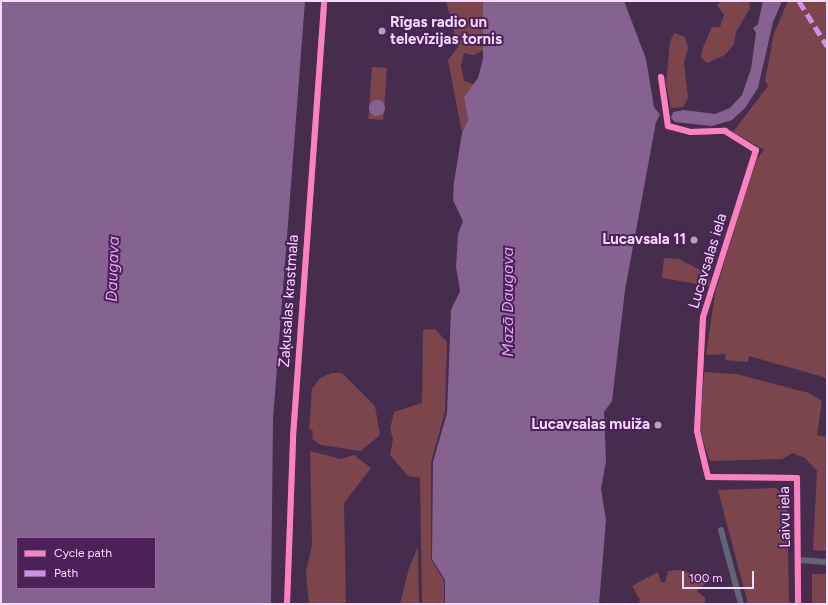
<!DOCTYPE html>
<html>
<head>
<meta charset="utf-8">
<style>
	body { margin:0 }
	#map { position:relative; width:828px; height:605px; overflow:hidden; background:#462d4d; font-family:Figtree,sans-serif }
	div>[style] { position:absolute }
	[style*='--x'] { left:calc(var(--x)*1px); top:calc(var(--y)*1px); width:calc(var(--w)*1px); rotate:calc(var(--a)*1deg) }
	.green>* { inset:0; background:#7c454b; transform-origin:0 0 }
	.water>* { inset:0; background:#866290 }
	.round { border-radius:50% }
	.minor>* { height:6px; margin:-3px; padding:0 3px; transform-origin:3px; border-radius:3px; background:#626575 }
	.quiet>* { height:5px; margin-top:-2.5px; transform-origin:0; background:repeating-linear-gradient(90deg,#ce8fe9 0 10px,transparent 0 15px) }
	.cycleway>* { height:6px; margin:-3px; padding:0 3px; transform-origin:3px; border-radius:3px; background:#ff80c0 }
	.dots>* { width:11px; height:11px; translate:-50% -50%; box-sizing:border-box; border:2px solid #4d205a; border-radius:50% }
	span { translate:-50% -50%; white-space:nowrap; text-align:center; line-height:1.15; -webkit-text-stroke:4px #4d205a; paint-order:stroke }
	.poi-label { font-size:15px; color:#f6dbfe; font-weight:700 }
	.left { translate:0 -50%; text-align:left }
	.right { translate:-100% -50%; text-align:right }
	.street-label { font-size:15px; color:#f6dbfe }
	.water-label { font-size:16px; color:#e0a9f1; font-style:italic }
	.frame { position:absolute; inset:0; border:2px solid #f6dbfe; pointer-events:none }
	.legend { position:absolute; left:16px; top:537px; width:140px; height:52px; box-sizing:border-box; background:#4d205a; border:1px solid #916b9c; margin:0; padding:5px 7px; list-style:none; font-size:12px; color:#f6dbfe }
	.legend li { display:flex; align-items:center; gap:8px; height:20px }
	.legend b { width:20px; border:1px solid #916b9c }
	.scale { position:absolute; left:682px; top:571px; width:72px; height:18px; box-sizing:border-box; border:2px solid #f6dbfe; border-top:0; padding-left:5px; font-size:12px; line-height:14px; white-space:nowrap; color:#f6dbfe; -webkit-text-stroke:3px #4d205a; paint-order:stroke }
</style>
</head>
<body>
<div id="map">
	<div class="green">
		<i style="clip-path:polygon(446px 1px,484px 1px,484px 50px,474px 55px,464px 53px,461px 66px,464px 81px,474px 84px,464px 97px,468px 120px,462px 133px,448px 60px,458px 47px)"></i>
		<i style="clip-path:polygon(721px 1px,749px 1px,750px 8px,736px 32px,734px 44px,725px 55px,707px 63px,701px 57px,702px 50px,712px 27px,720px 27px,724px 15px,717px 5px)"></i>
		<i style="clip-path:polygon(788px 1px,827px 1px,827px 378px,749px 356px,748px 362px,725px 360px,726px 354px,706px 355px,715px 293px,745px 195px,757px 159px,764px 150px,733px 132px,768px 86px,765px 81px,774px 33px)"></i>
		<i style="clip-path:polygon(674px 33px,685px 37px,688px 48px,684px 63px,688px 98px,683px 107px,671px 108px,666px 84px,670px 42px)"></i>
		<i style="left:372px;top:67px;width:15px;height:52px;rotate:4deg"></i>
		<i style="clip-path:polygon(664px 258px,679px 259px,710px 275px,710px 286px,662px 278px)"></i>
		<i style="clip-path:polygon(435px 329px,447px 342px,445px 411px,431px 463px,431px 559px,444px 581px,444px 604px,422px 604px,420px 478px,408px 476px,390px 455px,393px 439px,390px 429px,394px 412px,422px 403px,423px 330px)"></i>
		<i style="clip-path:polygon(704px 372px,736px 374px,809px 393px,822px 401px,817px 435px,827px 437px,827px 551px,813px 550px,817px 471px,805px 458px,793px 453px,782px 459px,710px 461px,700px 432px)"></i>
		<i style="clip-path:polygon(332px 373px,342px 373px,375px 406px,380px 435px,361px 451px,321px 445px,312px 439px,313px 431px,309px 429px,312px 389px,320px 378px)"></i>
		<i style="clip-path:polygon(310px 451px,341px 459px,354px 455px,371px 468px,344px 503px,346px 604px,309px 604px,306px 572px,312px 545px)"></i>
		<i style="clip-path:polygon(776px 488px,787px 498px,789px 604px,748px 604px,718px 490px)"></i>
		<i style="clip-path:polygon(418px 547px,419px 604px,400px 604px,409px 568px)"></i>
		<i style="clip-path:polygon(680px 570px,703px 577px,707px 574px,712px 578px,697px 591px,705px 598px,705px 604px,638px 604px,640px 600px,632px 586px,658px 572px,661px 582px,665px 583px,668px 571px)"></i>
		<i style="left:812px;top:574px;width:15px;height:30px"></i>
	</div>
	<div class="water">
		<i style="clip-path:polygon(evenodd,1px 1px,305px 1px,273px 420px,271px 604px,1px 604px,1px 1px,17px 538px,155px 538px,155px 588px,17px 588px,17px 538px)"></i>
		<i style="clip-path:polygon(483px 1px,624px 1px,646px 59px,654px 107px,660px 115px,656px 122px,625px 290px,612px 401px,604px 412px,606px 461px,601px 489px,606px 520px,599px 604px,445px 604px,445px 580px,432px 559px,433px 462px,447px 413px,451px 310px,460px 291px,456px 267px,458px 234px,463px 221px,453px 200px,454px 182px,462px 133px,468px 120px,464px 97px,478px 78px,483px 59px)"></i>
		<i style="clip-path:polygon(763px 1px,782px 1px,773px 22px,758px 88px,745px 108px,732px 120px,712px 126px,675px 122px,671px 118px,673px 112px,684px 110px,715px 114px,730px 108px,742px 95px,751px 69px,756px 33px,753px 28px,758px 24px)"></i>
		<i class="round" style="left:369px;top:100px;width:16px;height:16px"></i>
	</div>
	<div class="minor">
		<i style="--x:661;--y:77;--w:49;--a:81.9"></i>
		<i style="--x:668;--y:126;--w:23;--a:15"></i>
		<i style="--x:690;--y:132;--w:35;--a:-2"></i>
		<i style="--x:725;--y:131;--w:36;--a:32"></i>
		<i style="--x:756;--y:150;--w:175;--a:107.6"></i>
		<i style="--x:703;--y:317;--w:114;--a:93"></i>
		<i style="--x:697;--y:431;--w:47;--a:76.6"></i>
		<i style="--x:708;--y:477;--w:89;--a:0.6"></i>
		<i style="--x:797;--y:478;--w:126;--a:89.5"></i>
		<i style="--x:721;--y:530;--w:77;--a:74.9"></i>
		<i style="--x:799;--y:560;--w:28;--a:4"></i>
		<i style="--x:287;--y:604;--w:167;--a:-87.9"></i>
		<i style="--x:293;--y:437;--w:437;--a:-85.9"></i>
	</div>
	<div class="quiet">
		<i style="--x:799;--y:1;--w:53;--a:58.1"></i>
	</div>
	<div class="cycleway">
		<i style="--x:661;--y:77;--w:49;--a:81.9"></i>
		<i style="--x:668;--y:126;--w:23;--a:15"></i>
		<i style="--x:690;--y:132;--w:35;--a:-2"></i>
		<i style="--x:725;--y:131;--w:36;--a:32"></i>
		<i style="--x:756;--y:150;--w:175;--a:107.6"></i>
		<i style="--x:703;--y:317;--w:114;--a:93"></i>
		<i style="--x:697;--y:431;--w:47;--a:76.6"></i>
		<i style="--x:708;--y:477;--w:89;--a:0.6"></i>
		<i style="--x:797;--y:478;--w:126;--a:89.5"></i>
		<i style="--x:287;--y:604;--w:167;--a:-87.9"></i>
		<i style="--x:293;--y:437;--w:437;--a:-85.9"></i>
	</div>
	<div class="dots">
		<i style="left:382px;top:31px;background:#b89ec0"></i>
		<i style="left:694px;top:240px;background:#b89ec0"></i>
		<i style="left:658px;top:425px;background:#b89ec0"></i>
	</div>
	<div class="poi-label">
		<span class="left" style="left:390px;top:31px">Rīgas radio un<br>televīzijas tornis</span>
		<span class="right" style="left:686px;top:240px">Lucavsala 11</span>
		<span class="right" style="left:650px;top:425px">Lucavsalas muiža</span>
	</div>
	<div class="street-label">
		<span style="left:708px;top:261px;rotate:-73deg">Lucavsalas iela</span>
		<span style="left:289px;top:301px;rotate:-86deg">Zaķusalas krastmala</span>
		<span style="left:785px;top:517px;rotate:-91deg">Laivu iela</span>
	</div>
	<div class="water-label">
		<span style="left:113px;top:269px;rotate:-88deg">Daugava</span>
		<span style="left:508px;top:302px;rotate:-90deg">Mazā Daugava</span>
	</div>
	<div class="frame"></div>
	<ul class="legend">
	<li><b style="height:5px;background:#ff80c0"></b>Cycle path</li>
	<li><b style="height:5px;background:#ce8fe9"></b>Path</li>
	</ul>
	<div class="scale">100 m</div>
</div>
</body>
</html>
